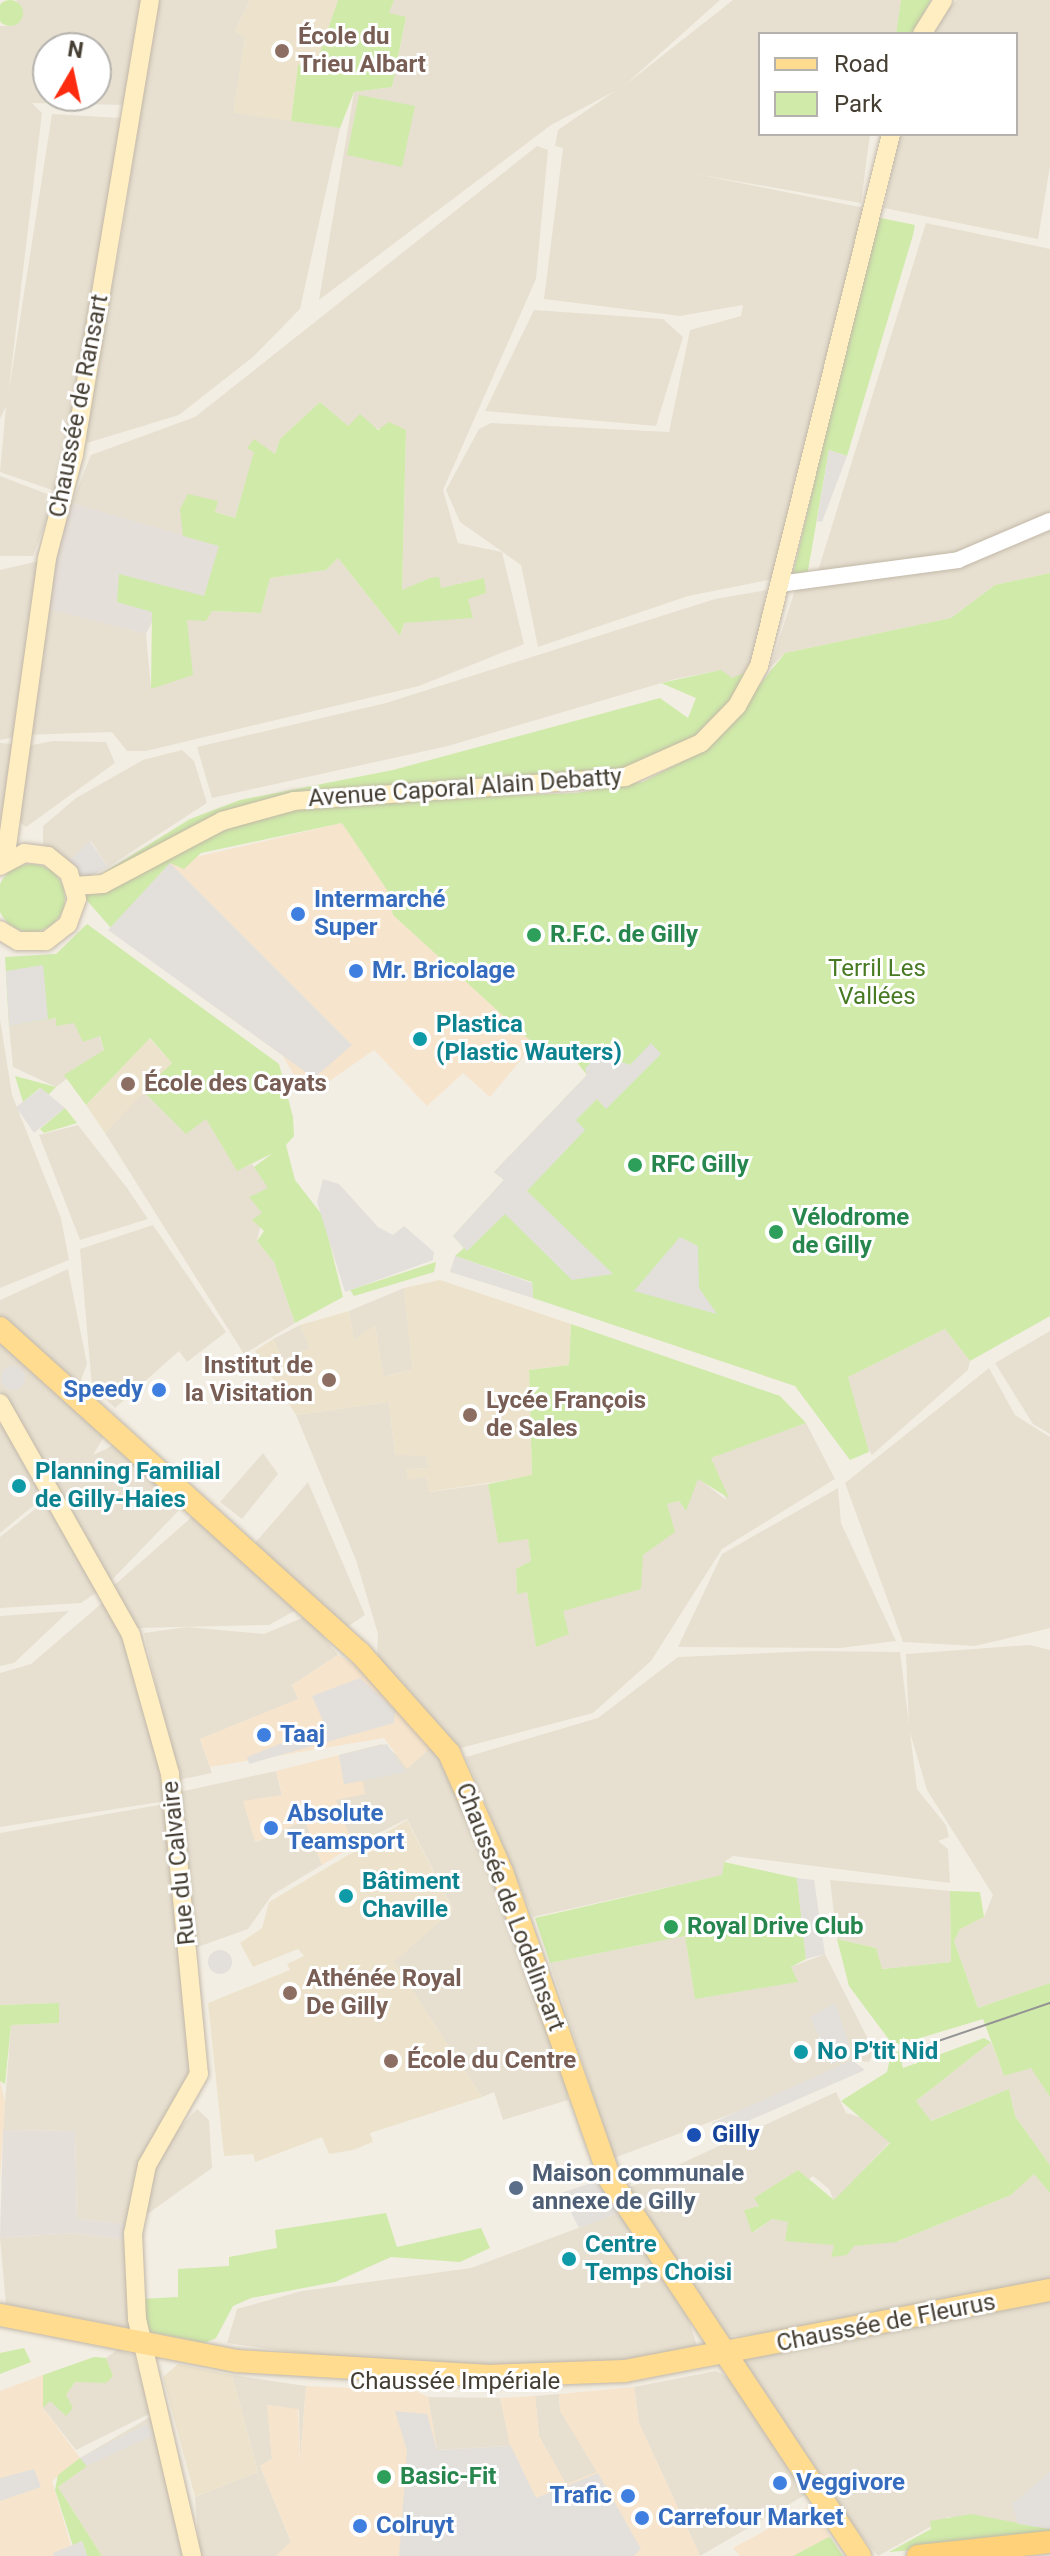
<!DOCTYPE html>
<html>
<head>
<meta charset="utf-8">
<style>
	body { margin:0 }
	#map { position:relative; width:1050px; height:2556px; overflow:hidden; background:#f3eee3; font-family:Roboto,sans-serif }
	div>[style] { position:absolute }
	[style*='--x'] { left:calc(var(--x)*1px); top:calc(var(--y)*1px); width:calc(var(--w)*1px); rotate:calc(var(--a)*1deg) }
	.residential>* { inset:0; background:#e7e0d1 }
	.commercial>* { inset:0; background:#f7e4cc }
	.industrial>* { inset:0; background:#e5dfd9 }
	.education>* { inset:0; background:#ede3cc }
	.green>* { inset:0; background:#cfeaa9 }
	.round { border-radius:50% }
	.parking>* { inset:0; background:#e3e0dc }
	.roads { filter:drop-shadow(0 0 2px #c2b8a8) drop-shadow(0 0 2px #c2b8a8) }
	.tertiary>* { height:16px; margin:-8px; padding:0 8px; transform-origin:8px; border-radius:8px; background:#fff }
	.secondary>* { height:18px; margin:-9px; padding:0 9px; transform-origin:9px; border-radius:9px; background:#ffeec1 }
	.primary>* { height:22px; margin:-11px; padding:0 11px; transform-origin:11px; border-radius:11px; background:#ffdc90 }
	.trunk>* { height:22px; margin:-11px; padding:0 11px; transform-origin:11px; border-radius:11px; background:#ffd179 }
	.tram>* { height:2px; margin:-1px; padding:0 1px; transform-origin:1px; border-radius:1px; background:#949494 }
	.dots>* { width:22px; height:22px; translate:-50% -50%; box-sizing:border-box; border:4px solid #fff; border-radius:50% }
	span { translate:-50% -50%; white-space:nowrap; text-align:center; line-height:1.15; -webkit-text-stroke:6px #fff; paint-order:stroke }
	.education-label { font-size:24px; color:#785e54; font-weight:700 }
	.left { translate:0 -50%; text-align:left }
	.right { translate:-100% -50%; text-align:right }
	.street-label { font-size:24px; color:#453e33 }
	.shop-label { font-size:24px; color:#366cbe; font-weight:700 }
	.leisure-label { font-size:24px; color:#27864d; font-weight:700 }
	.park-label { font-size:24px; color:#477a23 }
	.culture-label { font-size:24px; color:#0d838f; font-weight:700 }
	.transit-label { font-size:24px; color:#164399; font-weight:700 }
	.service-label { font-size:24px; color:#4e5e75; font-weight:700 }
	.legend { position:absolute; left:758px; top:32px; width:260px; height:104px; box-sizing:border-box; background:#fff; border:2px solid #b5b2ad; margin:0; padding:10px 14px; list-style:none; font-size:24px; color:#453e33 }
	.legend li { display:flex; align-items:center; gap:16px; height:40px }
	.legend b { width:40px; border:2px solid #b5b2ad }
	.north { position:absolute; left:32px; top:32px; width:80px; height:80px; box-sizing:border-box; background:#fff; border:2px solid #b5b2ad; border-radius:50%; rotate:9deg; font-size:22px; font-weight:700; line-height:32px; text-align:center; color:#453e33 }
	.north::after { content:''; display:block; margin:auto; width:28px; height:36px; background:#ff2b0e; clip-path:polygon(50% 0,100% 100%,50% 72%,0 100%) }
</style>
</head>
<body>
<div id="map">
	<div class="residential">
		<i style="clip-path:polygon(evenodd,16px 0,146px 0,127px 105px,32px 103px,42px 113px,8px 396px,52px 114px,122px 118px,58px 492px,0 472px,6px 406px,0 419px,0 26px,13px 26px,23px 13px,16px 0,48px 48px,96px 48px,96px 96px,48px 96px,48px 48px)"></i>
		<i style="clip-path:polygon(157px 0,250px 0,235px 31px,245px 37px,234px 112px,340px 128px,300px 309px,253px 357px,179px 415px,87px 443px,86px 408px,121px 241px)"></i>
		<i style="clip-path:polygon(394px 0,720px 0,625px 85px,733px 0,901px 0,896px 34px,760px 34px,760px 134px,870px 134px,861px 203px,696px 174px,864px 208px,774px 579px,688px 596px,538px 647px,521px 565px,460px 522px,446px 490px,479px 429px,491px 423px,669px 432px,690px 330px,741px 316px,743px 305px,680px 316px,544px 299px,563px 148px,555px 146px,558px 130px,615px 91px,551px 125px,319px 300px,354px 92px,392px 87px,406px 18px,388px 14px)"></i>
		<i style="clip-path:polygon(957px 0,1050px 0,1050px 166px,1038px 239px,884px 208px,900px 134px,1016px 134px,1016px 34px,922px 34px)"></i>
		<i style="clip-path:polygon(537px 146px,548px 150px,536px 279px,443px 490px,458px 543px,502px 552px,524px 644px,419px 686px,146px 751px,127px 751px,112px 732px,21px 735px,44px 607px,146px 634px,151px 688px,187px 620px,206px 620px,212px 611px,261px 613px,270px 578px,326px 570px,338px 558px,400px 636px,404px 623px,451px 618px,484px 578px,441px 588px,430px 578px,402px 591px,406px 430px,348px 427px,320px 402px,280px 439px,275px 454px,248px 448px,255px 451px,235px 518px,215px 512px,217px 501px,183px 508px,183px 536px,72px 503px,91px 455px,195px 417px)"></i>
		<i style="clip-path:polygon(926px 223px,1050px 249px,1050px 513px,955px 560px,817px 574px)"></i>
		<i style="clip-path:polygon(534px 310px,663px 319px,683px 337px,656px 426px,485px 411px)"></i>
		<i style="clip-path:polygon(0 476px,55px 497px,33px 556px,0 556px)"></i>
		<i style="clip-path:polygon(1050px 522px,1050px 573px,995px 585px,951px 618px,785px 653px,770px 668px,795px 590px,973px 561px)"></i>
		<i style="clip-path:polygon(39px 561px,14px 737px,0 740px,0 570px)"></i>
		<i style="clip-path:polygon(767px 590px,751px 670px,731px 679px,721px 670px,675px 679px,448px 746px,212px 798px,197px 747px,386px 703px,715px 599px)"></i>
		<i style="clip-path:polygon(53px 741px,106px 742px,115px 763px,26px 827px,20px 822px,27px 746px)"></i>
		<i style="clip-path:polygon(0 743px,13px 744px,0 846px)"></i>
		<i style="clip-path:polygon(182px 750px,194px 761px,207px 803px,108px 867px,91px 841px,69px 861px,43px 844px,43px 826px,76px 798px,143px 760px)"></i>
		<i style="clip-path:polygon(56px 1018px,56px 1025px,74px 1022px,89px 1039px,99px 1035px,104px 1050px,56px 1087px,13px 1067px,9px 1026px)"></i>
		<i style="clip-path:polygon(0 1019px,12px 1095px,61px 1218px,69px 1260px,0 1288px)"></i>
		<i style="clip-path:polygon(143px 1091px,159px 1106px,206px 1119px,237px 1170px,252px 1164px,269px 1188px,257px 1241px,274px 1262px,295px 1323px,244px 1354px,105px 1133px)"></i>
		<i style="clip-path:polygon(78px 1125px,127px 1188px,148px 1219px,80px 1240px,39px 1135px)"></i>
		<i style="clip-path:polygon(153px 1225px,226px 1332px,187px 1362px,179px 1351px,115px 1408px,92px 1386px,80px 1249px)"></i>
		<i style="clip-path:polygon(68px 1269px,87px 1364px,75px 1395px,0 1323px,0 1300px)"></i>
		<i style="clip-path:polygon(404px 1288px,413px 1369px,383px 1377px,375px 1326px,354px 1341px,349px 1311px)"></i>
		<i style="clip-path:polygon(300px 1325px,310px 1348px,283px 1360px,273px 1339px)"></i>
		<i style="clip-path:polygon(945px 1329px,970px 1361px,968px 1370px,872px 1455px,859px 1435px,848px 1377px)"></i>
		<i style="clip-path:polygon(1050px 1331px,1050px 1434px,1033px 1424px,995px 1363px)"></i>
		<i style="clip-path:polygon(0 1340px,105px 1435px,93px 1455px,114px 1445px,183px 1506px,109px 1583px,55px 1493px,61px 1487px,51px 1493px,0 1390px)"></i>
		<i style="clip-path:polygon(989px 1368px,1015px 1415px,1050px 1437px,1050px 1628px,975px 1646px,903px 1642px,845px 1483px)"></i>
		<i style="clip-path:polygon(389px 1402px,395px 1454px,426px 1455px,429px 1468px,407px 1469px,408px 1479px,426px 1477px,430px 1492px,488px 1484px,498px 1542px,528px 1539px,531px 1562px,516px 1569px,517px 1593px,527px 1592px,536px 1646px,563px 1611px,643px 1555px,667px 1504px,679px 1501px,685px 1510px,698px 1478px,726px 1500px,710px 1458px,806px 1423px,835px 1479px,722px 1549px,651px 1661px,593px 1713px,457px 1749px,377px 1665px,378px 1634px,356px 1560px,296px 1415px)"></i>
		<i style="clip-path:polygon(0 1417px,44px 1497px,0 1533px)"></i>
		<i style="clip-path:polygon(263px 1453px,278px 1474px,242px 1519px,220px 1502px)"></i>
		<i style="clip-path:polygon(308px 1482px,365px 1615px,344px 1629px,255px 1543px)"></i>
		<i style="clip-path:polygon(838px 1488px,841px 1523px,896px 1641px,840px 1648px,678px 1647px,722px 1554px)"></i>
		<i style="clip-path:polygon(44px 1502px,100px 1590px,81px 1603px,0 1608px,0 1537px)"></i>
		<i style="clip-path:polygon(193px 1516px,298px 1609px,269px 1625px,137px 1628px,110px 1589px)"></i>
		<i style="clip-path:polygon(109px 1597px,173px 1800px,0 1827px,0 1673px,31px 1664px)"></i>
		<i style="clip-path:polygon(69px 1611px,14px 1663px,0 1666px,0 1616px)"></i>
		<i style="clip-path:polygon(307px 1616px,338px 1655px,292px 1685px,299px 1699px,200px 1739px,212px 1773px,178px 1780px,144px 1633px,187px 1627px,264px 1634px)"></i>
		<i style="clip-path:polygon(1030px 1645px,1050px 1650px,1050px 1983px,978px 2008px,954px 1941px,960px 1929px,984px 1917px,993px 1895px,927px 1790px,909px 1729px,906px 1654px)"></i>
		<i style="clip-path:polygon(812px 1651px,900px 1652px,917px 1789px,946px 1825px,949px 1837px,938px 1841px,948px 1849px,950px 1883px,733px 1856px,724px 1862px,723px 1875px,533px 1917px,466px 1757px,598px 1718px,678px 1657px)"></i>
		<i style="clip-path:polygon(382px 1744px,396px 1754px,433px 1744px,461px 1790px,567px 2077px,568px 2100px,503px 2120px,494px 2092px,482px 2097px,393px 1961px,453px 1909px,407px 1819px,353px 1846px,335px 1799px,364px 1794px,344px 1784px,339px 1755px)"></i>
		<i style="clip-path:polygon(276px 1771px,282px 1795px,256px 1842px,305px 1820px,322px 1865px,272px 1895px,248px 1929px,192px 1949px,175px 1793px)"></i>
		<i style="clip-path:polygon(170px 1803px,198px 2070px,140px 2168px,129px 2328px,6px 2304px,0 2238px,73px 2233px,123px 2239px,125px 2224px,77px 2219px,75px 2131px,3px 2130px,11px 2025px,58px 2023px,58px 2003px,0 2005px,0 1833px)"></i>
		<i style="clip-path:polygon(830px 1880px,950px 1891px,951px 1962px,881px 1969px,876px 1948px,837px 1939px)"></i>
		<i style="clip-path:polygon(685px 1936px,695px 1998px,797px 1982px,791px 1967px,825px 1954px,874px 2051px,869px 2062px,852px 2060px,787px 2093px,614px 2158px,550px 1963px)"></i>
		<i style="clip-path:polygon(991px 2042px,1004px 2076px,1031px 2067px,1050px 2097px,1050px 2165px,1015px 2116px,1009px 2089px,930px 2121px,916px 2101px)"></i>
		<i style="clip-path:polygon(836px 2092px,846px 2113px,870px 2120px,890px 2142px,834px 2201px,829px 2189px,813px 2176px,805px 2182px,798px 2170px,755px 2198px,759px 2206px,745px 2210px,753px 2233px,772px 2219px,789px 2222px,785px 2241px,896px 2242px,1011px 2195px,1034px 2173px,1050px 2193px,1050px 2280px,798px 2332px,728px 2336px,702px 2311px,628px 2188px)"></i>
		<i style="clip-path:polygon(197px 2109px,209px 2120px,212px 2168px,146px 2215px,143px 2198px,159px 2151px)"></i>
		<i style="clip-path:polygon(618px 2213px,681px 2296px,697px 2346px,593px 2366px,435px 2371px,227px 2343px,237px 2309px,302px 2291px,471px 2268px)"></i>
		<i style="clip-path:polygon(1050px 2292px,1050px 2529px,948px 2517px,878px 2556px,784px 2440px,739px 2359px)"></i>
		<i style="clip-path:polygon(117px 2350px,134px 2355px,151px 2413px,76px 2450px,43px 2408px,50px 2400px,65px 2415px,65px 2396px,75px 2382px,112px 2376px,106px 2358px)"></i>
		<i style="clip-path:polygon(716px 2371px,732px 2380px,805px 2495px,700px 2556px,639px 2423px,634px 2387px)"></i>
		<i style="clip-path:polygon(232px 2375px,306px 2386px,300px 2463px,299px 2410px,268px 2405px,272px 2459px,260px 2466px,291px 2542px,276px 2556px,201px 2556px,199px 2549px,195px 2497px,258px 2472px)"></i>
		<i style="clip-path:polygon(559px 2394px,560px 2410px,598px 2473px,566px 2485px,539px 2436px,537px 2415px,535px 2396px)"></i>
		<i style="clip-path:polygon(428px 2397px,500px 2398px,511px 2446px,437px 2450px)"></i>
		<i style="clip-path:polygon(150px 2417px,160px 2426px,188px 2556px,102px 2556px,58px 2487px,86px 2466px,80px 2458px)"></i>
	</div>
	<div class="commercial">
		<i style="clip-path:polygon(342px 823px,387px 890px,393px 915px,534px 1044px,490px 1097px,463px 1073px,427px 1106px,374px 1050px,328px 1082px,301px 1087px,283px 1056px,179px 981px,170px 863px)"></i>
		<i style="clip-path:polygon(338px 1655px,371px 1674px,433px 1744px,425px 1753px,407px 1769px,384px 1738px,210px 1767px,200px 1739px,298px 1699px,292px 1685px)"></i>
		<i style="clip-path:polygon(339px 1755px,344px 1784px,363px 1781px,365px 1794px,336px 1800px,353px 1846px,322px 1865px,305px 1820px,255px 1842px,243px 1801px,282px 1795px,276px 1771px)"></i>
		<i style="clip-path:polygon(0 2081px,5px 2101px,0 2181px)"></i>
		<i style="clip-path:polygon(43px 2375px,43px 2408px,80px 2458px,52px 2481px,74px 2556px,0 2556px,0 2391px)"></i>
		<i style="clip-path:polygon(306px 2386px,415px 2391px,428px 2397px,437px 2450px,510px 2446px,500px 2398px,535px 2396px,539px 2436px,566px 2484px,597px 2472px,560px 2411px,559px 2394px,634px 2387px,639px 2423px,700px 2556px,276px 2556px,291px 2542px,260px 2466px,272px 2459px,267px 2405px,298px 2409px,300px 2463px)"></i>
		<i style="clip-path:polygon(812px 2505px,830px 2537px,793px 2556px,740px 2556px,733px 2548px)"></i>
	</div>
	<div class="industrial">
		<i style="clip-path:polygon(72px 503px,220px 546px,202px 603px,206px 621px,159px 608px,146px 634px,48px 609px,63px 511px)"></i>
		<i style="clip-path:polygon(3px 2130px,75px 2131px,77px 2219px,126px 2224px,123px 2239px,73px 2233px,0 2238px)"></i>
	</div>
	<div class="education">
		<i style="clip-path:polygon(250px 0,338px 0,316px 64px,298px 66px,291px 121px,233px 113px,245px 38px,235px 31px)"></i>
		<i style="clip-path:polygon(149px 1038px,172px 1063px,105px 1133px,86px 1105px)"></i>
		<i style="clip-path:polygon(440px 1280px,571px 1324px,569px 1365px,529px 1370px,532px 1476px,429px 1492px,426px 1477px,408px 1480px,406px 1469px,429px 1468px,426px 1456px,395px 1455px,389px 1402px,296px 1415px,255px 1351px,273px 1339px,283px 1360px,310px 1348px,300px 1325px,349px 1311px,354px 1340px,375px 1325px,384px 1377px,412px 1369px,404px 1288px)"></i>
		<i style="clip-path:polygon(407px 1820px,453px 1910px,394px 1962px,482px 2097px,370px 2133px,373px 2142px,353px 2150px,329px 2154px,322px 2137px,255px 2162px,253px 2154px,224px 2156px,208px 2003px,290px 1970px,287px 1964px,304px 1956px,298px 1949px,253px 1967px,240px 1943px,262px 1928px,269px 1902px)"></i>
		<i style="clip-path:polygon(178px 2364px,232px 2375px,258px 2472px,195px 2497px,163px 2377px)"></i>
	</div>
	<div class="green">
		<i style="clip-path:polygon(338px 0,394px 0,389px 13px,406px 17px,392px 87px,354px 92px,340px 128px,291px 121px,298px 65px,316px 64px)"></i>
		<i style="clip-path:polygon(901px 0,931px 0,912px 34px,896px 34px)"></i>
		<i class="round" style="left:-3px;top:0;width:26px;height:26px"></i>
		<i style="clip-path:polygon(359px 95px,415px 106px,402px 167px,347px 155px)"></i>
		<i style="clip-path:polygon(876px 217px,915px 225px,913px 235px,847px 456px,829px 450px,807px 576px,793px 574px)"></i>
		<i style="clip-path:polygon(320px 402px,348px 426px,360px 414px,378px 430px,389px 422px,406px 430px,402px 590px,430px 578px,439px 577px,441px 588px,484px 578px,486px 593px,468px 599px,473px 618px,404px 623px,400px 636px,338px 558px,326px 570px,270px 578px,261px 613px,212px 611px,206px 621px,187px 620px,193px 675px,151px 689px,152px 612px,117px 602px,119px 574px,204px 596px,219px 546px,183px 536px,180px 509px,188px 494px,218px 501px,215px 512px,235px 518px,254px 452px,247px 448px,254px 439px,275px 454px,280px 439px)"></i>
		<i style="clip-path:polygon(1050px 573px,1050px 1316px,970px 1361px,945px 1329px,848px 1377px,869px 1452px,850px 1460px,795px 1386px,533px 1298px,532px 1282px,455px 1256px,464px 1248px,453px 1236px,504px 1180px,494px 1172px,587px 1075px,571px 1055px,534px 1044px,393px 915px,387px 890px,342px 823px,201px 853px,184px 869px,170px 863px,111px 928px,83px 896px,282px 804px,576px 793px,643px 782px,710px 747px,785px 653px,951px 618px,995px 585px)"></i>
		<i style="clip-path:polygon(721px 670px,732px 678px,751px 670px,715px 722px,672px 755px,610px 772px,309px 791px,95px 878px,190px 819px,240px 800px,393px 770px,660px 698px,688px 718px,696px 698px,661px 683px)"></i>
		<i class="round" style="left:-3px;top:864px;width:68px;height:68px"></i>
		<i style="clip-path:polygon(87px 924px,279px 1064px,293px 1117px,294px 1136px,286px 1145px,295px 1180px,323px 1216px,343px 1297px,295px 1323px,274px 1262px,257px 1241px,264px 1231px,252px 1220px,262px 1213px,249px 1197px,268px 1188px,254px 1167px,273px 1153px,237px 1171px,206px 1119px,186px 1134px,143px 1091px,172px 1063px,150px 1038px,86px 1105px,64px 1075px,104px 1050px,100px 1036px,83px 1042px,74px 1023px,56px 1026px,56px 1018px,9px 1026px,5px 957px,56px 954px)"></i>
		<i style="clip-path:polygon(15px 1076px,56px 1087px,47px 1096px,40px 1088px,23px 1102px)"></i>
		<i style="clip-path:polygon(65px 1108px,77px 1123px,44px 1133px,40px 1129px)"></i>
		<i style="clip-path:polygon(436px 1262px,434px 1272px,354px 1296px,350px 1290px)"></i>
		<i style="clip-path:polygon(571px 1324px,780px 1396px,806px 1423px,711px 1458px,729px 1498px,698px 1479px,686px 1511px,679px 1501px,667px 1504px,675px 1532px,643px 1555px,641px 1589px,563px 1611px,569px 1634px,536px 1647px,527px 1592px,517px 1594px,516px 1569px,531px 1561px,528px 1539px,498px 1543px,488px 1484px,532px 1475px,529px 1370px,569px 1365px)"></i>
		<i style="clip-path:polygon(724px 1862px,797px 1878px,806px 1959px,791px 1967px,798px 1982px,695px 1999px,685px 1936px,550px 1963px,535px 1918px,722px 1875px)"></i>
		<i style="clip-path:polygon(950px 1891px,980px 1892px,984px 1917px,960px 1929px,954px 1941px,978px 2008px,1050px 1983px,1050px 2097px,1031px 2068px,1004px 2076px,983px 2019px,897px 2045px,903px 2068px,984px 2038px,991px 2042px,916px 2101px,931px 2121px,1009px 2089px,1015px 2116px,1050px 2165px,1050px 2193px,1034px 2174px,1011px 2195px,896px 2242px,854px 2246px,847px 2255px,831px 2257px,834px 2245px,785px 2241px,788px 2222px,772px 2219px,752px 2233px,744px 2210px,759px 2206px,754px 2198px,798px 2170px,834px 2200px,890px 2143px,841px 2101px,887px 2072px,893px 2045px,849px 1986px,837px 1939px,876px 1948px,882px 1969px,951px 1962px)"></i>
		<i style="clip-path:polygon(59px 2003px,59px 2023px,11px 2025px,5px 2084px,0 2081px,0 2005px)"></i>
		<i style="clip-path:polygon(386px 2213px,397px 2247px,481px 2228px,490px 2248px,460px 2262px,391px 2257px,335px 2282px,251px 2298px,233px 2306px,216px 2338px,205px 2343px,145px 2331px,140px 2299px,178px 2297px,178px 2269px,229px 2266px,229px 2257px,277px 2248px,275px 2230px)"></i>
		<i style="clip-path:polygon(24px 2348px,31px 2362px,0 2374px,0 2353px)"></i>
		<i style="clip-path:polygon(94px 2357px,106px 2358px,113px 2376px,106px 2383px,75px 2382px,66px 2395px,73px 2408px,66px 2416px,50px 2401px,43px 2408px,43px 2375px)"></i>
		<i style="clip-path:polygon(80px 2458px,87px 2466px,58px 2487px,102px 2556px,87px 2556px,82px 2541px,73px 2546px,55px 2490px,58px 2475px)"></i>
		<i style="clip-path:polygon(971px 2514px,1050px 2529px,1050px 2539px,889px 2552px,931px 2529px,930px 2521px)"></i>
		<i style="clip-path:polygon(830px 2537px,843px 2556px,793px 2556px,825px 2539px)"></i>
	</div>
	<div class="parking">
		<i style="clip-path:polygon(829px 450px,847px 456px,822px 522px,817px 521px)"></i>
		<i style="clip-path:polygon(90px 841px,108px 867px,84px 879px,69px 861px)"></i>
		<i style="clip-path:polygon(170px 863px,352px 1045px,314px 1078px,108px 930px)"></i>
		<i style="clip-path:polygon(43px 965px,48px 1019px,9px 1026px,6px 971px)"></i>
		<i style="clip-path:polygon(651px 1043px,661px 1054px,606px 1109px,597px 1099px,576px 1120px,585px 1130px,527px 1191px,613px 1274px,572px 1280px,505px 1214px,467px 1251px,453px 1236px,504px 1180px,494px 1172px,587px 1075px,585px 1068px,600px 1054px,630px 1065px)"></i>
		<i style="clip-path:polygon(41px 1088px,65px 1108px,34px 1133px,16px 1107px)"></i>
		<i style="clip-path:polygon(323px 1179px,339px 1184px,378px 1227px,393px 1235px,404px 1226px,434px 1252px,433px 1260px,345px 1292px,317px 1202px)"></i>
		<i style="clip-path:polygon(680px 1237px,698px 1246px,699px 1288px,717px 1314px,634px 1291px)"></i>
		<i style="clip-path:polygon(455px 1256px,532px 1283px,533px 1298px,450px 1272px)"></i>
		<i class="round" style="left:1px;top:1366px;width:24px;height:24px"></i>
		<i style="clip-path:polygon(360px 1678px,395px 1710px,394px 1723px,249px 1764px,247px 1757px,325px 1726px,312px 1696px)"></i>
		<i style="clip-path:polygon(387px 1744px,406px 1772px,344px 1784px,339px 1755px)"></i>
		<i style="clip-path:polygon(797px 1878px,814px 1880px,825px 1954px,806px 1959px)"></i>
		<i class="round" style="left:208px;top:1950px;width:24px;height:24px"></i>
		<i style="clip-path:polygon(835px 2003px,853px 2057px,832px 2064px,810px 2017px)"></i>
		<i style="clip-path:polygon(852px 2060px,865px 2070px,716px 2135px,712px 2123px)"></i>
		<i style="clip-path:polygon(603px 2179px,618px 2213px,579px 2228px,561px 2193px)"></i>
		<i style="clip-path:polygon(395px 2411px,427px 2414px,437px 2450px,511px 2446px,536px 2498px,598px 2473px,641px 2549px,634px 2556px,399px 2556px,407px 2451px)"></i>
		<i style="clip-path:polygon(147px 2424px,153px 2435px,87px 2466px,80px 2458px)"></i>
		<i style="clip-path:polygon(34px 2469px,41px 2487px,0 2501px,0 2478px)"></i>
		<i style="clip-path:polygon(1050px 2472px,1050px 2529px,1018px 2524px,1012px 2504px)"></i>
		<i style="clip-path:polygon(82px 2541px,87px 2556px,54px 2556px,53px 2553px)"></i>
	</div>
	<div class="roads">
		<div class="tertiary">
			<i style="--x:779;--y:584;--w:181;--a:-7.6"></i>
			<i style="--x:958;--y:560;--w:100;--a:-23"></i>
		</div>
		<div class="secondary">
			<i style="--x:922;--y:34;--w:40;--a:-58"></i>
			<i style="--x:5;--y:861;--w:306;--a:-82.1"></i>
			<i style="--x:47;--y:558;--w:107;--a:-75.4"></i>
			<i style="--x:74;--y:454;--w:460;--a:-80.5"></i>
			<i style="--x:0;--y:866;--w:27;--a:-28"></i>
			<i style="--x:24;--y:853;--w:24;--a:7"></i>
			<i style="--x:48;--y:856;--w:27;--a:39"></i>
			<i style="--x:69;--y:873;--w:27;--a:73"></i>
			<i style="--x:77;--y:899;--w:27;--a:110"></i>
			<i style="--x:68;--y:924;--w:28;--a:142"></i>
			<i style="--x:46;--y:941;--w:28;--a:180"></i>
			<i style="--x:18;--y:941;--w:21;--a:-149"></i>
			<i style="--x:75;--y:886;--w:28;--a:-4"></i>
			<i style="--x:103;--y:884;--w:135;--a:-27.9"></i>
			<i style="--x:222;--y:821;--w:75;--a:-15.5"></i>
			<i style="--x:294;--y:801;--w:332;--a:-4.1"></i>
			<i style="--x:625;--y:777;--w:83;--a:-24.1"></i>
			<i style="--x:701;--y:743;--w:52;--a:-45.8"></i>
			<i style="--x:737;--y:706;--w:46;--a:-61.2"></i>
			<i style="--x:759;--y:666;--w:548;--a:-76.07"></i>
			<i style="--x:0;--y:1403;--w:266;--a:60.5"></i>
			<i style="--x:131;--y:1635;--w:144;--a:74.3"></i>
			<i style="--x:170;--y:1774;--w:301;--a:84.5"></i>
			<i style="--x:199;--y:2074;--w:105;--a:119.7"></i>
			<i style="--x:147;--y:2165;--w:70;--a:101.5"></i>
			<i style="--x:133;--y:2234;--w:85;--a:87.3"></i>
			<i style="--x:137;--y:2319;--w:243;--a:76.9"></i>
		</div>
		<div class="primary">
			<i style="--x:0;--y:1328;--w:485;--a:42.1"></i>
			<i style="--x:360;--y:1653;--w:134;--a:48.3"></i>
			<i style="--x:449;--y:1753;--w:130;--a:66"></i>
			<i style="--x:502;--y:1872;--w:328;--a:70.6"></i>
			<i style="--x:611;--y:2181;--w:450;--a:56.4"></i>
			<i style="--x:0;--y:2315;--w:241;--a:11"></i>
			<i style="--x:237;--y:2361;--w:249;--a:3.4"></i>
			<i style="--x:486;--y:2376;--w:139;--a:-2.1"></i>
			<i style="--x:625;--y:2371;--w:433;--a:-10.8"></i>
		</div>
		<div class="trunk">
			<i style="--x:918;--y:2556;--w:133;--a:-6.1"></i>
		</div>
	</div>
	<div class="tram">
		<i style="--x:903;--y:2053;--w:155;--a:-18.8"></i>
	</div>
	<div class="dots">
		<i style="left:282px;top:51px;background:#8d6e63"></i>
		<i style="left:298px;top:914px;background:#3f7fe0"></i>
		<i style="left:534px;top:935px;background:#2e9e5b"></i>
		<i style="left:356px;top:971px;background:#3f7fe0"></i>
		<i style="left:420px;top:1039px;background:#0f9aa8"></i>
		<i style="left:128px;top:1084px;background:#8d6e63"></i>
		<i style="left:635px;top:1165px;background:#2e9e5b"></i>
		<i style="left:776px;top:1232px;background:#2e9e5b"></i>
		<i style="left:329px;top:1380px;background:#8d6e63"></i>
		<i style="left:159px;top:1390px;background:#3f7fe0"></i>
		<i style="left:470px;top:1415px;background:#8d6e63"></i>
		<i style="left:19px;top:1486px;background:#0f9aa8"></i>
		<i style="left:264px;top:1735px;background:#3f7fe0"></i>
		<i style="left:271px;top:1828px;background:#3f7fe0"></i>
		<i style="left:346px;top:1896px;background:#0f9aa8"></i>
		<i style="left:671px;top:1927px;background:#2e9e5b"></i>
		<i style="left:290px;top:1993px;background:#8d6e63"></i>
		<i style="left:801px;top:2052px;background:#0f9aa8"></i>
		<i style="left:391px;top:2061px;background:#8d6e63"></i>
		<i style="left:694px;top:2135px;background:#1a4fb4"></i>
		<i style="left:516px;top:2188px;background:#5c6f8a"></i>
		<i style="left:569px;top:2259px;background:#0f9aa8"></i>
		<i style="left:384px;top:2477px;background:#2e9e5b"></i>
		<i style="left:780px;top:2483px;background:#3f7fe0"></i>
		<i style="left:628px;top:2496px;background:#3f7fe0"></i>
		<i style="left:642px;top:2518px;background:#3f7fe0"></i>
		<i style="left:360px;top:2526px;background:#3f7fe0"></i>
	</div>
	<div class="education-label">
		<span class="left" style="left:298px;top:51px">École du<br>Trieu Albart</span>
		<span class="left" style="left:144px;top:1084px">École des Cayats</span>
		<span class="right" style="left:313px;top:1380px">Institut de<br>la Visitation</span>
		<span class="left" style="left:486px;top:1415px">Lycée François<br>de Sales</span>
		<span class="left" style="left:306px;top:1993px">Athénée Royal<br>De Gilly</span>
		<span class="left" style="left:407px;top:2061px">École du Centre</span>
	</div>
	<div class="street-label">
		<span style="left:79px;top:406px;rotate:-79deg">Chaussée de Ransart</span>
		<span style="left:465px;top:788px;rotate:-4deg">Avenue Caporal Alain Debatty</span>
		<span style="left:179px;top:1863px;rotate:-96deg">Rue du Calvaire</span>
		<span style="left:510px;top:1907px;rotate:69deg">Chaussée de Lodelinsart</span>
		<span style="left:886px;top:2323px;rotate:-11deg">Chaussée de Fleurus</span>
		<span style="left:455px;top:2382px">Chaussée Impériale</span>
	</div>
	<div class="shop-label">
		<span class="left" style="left:314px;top:914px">Intermarché<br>Super</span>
		<span class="left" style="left:372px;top:971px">Mr. Bricolage</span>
		<span class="right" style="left:143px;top:1390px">Speedy</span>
		<span class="left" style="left:280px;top:1735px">Taaj</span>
		<span class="left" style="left:287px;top:1828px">Absolute<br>Teamsport</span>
		<span class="left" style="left:796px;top:2483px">Veggivore</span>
		<span class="right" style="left:612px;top:2496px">Trafic</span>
		<span class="left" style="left:658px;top:2518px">Carrefour Market</span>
		<span class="left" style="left:376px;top:2526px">Colruyt</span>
	</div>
	<div class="leisure-label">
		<span class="left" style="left:550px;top:935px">R.F.C. de Gilly</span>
		<span class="left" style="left:651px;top:1165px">RFC Gilly</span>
		<span class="left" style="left:792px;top:1232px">Vélodrome<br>de Gilly</span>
		<span class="left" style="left:687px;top:1927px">Royal Drive Club</span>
		<span class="left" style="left:400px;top:2477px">Basic-Fit</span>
	</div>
	<div class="park-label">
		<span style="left:877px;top:983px">Terril Les<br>Vallées</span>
	</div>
	<div class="culture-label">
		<span class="left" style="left:436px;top:1039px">Plastica<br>(Plastic Wauters)</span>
		<span class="left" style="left:35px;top:1486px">Planning Familial<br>de Gilly-Haies</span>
		<span class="left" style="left:362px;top:1896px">Bâtiment<br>Chaville</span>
		<span class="left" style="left:817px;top:2052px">No P'tit Nid</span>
		<span class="left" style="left:585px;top:2259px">Centre<br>Temps Choisi</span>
	</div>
	<div class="transit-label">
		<span class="left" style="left:712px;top:2135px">Gilly</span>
	</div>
	<div class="service-label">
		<span class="left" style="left:532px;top:2188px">Maison communale<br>annexe de Gilly</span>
	</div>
	<ul class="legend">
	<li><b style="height:10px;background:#ffdc90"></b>Road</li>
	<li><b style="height:22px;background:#cfeaa9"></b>Park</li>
	</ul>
	<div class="north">N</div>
</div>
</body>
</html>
